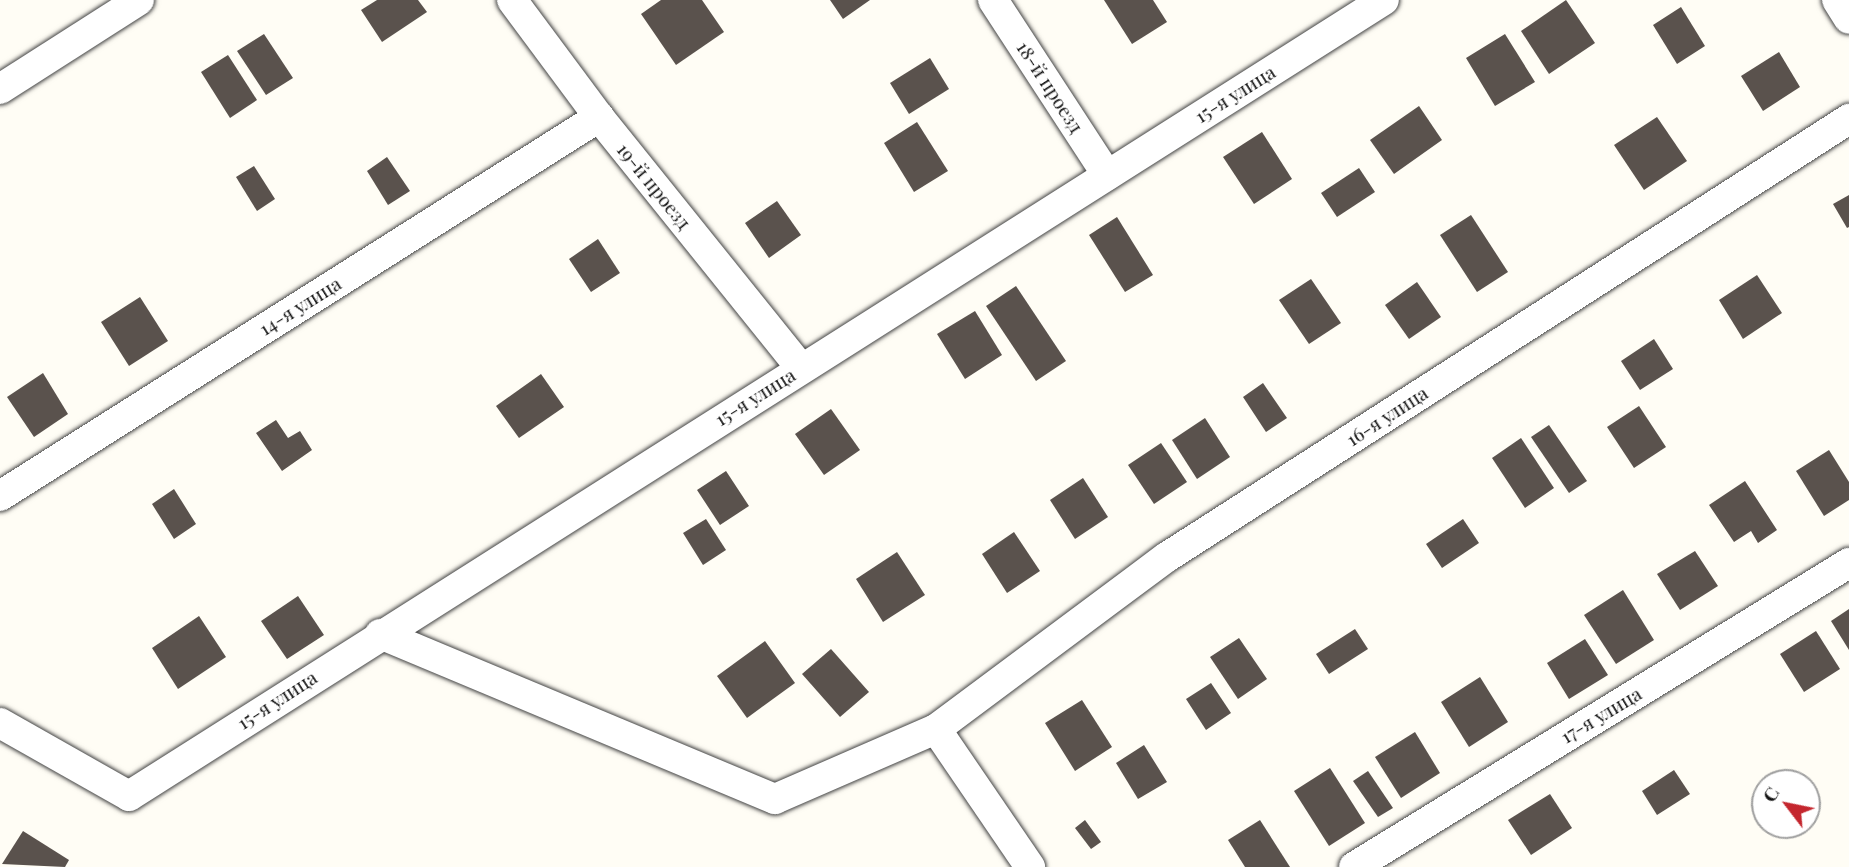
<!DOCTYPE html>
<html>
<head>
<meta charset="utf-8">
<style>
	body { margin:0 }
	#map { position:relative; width:1849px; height:867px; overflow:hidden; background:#fffdf5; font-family:"Playfair Display",serif }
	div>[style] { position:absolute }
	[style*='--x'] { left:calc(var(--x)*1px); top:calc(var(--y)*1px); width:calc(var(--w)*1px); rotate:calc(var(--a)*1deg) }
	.building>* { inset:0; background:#5a524d }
	.roads { filter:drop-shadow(0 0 2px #444) drop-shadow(0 0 2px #444) }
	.street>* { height:30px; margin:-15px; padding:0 15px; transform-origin:15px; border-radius:15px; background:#fff }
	span { translate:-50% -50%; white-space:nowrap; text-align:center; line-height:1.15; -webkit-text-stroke:7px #fff; paint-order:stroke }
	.street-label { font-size:19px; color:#111 }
	.north { position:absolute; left:1751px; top:769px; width:70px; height:70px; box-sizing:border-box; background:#fff; border:2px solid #a0a0a0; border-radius:50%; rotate:302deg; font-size:19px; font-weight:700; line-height:28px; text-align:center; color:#111 }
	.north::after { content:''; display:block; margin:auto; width:24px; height:32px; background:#c4262e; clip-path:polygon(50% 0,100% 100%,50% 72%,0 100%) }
</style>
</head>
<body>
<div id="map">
	<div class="building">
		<i style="clip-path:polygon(377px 0,418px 0,427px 12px,382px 42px,361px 10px)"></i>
		<i style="clip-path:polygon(661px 0,702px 0,724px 32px,676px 65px,641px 14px)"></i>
		<i style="clip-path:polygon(830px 0,870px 0,843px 19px)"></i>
		<i style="clip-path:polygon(1104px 0,1153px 0,1167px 22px,1132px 44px)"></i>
		<i style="clip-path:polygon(1566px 0,1595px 43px,1549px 74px,1521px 31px)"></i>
		<i style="clip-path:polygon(1681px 7px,1705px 46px,1677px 64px,1653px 25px)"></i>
		<i style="clip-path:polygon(264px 34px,293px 78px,266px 95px,237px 51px)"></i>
		<i style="clip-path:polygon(1505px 34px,1535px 82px,1495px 106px,1466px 58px)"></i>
		<i style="clip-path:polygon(1779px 52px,1800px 87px,1763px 111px,1741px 76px)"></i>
		<i style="clip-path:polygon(228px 55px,257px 100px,230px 118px,201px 72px)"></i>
		<i style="clip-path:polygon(930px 58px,949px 89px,909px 114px,890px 83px)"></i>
		<i style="clip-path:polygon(1419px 106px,1442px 140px,1394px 174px,1370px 140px)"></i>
		<i style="clip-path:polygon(1657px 117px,1687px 161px,1644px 190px,1614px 145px)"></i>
		<i style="clip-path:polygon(917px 122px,948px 171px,914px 192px,884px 143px)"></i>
		<i style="clip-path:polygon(1262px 132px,1292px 179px,1254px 204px,1223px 157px)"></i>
		<i style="clip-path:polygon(387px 157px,410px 191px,388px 205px,367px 171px)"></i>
		<i style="clip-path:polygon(254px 166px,275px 199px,257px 211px,236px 177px)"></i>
		<i style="clip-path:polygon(1359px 168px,1375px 192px,1337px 217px,1321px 193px)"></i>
		<i style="clip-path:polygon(1849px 195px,1849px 227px,1847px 228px,1833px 204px)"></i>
		<i style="clip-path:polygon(777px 201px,801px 235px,769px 258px,745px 223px)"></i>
		<i style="clip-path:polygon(1471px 215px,1508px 272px,1477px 292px,1440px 235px)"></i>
		<i style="clip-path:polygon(1117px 217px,1153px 275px,1125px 292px,1089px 235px)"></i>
		<i style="clip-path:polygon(598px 239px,620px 273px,591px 292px,569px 259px)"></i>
		<i style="clip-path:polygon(1757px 275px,1782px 313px,1743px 339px,1719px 300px)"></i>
		<i style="clip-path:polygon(1311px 279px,1341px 323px,1309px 344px,1279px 300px)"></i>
		<i style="clip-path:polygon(1417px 282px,1441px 317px,1409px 339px,1385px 305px)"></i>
		<i style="clip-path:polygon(1016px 286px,1066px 361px,1036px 381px,986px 306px)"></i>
		<i style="clip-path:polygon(140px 297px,168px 341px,129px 366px,101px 322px)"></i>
		<i style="clip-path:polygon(975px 311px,1002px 355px,965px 379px,937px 334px)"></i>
		<i style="clip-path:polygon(1654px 339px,1673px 369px,1640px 390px,1621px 361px)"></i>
		<i style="clip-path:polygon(43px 373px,68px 414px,34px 437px,7px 397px)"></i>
		<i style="clip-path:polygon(541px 374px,564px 407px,519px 438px,496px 406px)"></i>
		<i style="clip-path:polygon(1263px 383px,1287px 418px,1266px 432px,1243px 397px)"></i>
		<i style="clip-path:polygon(1639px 406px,1666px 447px,1634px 468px,1607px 427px)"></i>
		<i style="clip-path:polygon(831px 409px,860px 450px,824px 475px,795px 434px)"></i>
		<i style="clip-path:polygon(1205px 418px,1230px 457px,1197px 479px,1172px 440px)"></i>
		<i style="clip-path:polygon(276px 420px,288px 438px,300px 431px,312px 450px,282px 471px,256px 433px)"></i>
		<i style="clip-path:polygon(1549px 425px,1587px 481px,1569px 493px,1531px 437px)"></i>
		<i style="clip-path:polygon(1521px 438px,1554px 488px,1525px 508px,1492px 458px)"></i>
		<i style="clip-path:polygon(1161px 443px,1187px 482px,1154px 504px,1128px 465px)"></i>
		<i style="clip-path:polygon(1829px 450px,1849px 482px,1849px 500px,1824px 516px,1796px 471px)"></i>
		<i style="clip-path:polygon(726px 471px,749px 506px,720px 525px,697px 490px)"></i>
		<i style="clip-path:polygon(1083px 478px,1108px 517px,1075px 539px,1050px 500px)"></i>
		<i style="clip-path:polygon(1745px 481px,1777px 530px,1758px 543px,1751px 531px,1734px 542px,1709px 505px)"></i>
		<i style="clip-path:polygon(174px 489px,196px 524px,174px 539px,152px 504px)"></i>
		<i style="clip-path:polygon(706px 519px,726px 550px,703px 565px,683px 533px)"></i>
		<i style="clip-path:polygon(1463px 519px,1479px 543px,1442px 568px,1426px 544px)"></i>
		<i style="clip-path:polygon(1014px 532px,1040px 571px,1007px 593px,982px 554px)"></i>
		<i style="clip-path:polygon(1695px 551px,1718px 586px,1680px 610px,1657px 574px)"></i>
		<i style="clip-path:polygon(897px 552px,925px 595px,883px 622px,856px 579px)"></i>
		<i style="clip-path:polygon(1623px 590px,1654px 640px,1616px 664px,1584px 615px)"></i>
		<i style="clip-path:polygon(298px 596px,324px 635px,287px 659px,261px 621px)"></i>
		<i style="clip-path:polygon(1849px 609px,1849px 650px,1831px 621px)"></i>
		<i style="clip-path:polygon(199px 616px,226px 657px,178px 689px,152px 648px)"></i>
		<i style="clip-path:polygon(1355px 629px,1368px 649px,1329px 674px,1316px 654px)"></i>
		<i style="clip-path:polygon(1816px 631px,1840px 669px,1804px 692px,1780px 654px)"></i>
		<i style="clip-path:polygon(1239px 638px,1267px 679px,1238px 699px,1210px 657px)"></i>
		<i style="clip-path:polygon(1585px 639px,1608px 675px,1569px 699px,1547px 663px)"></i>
		<i style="clip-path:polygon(765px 641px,795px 683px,747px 718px,717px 676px)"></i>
		<i style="clip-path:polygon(831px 649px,869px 692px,840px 717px,802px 674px)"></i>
		<i style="clip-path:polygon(1480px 677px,1508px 722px,1469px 747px,1441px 702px)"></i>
		<i style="clip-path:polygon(1211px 683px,1231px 713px,1206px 730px,1186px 699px)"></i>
		<i style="clip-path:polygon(1082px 700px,1112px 747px,1075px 771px,1045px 723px)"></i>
		<i style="clip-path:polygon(1415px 732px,1440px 773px,1401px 798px,1375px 757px)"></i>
		<i style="clip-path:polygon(1144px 745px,1167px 782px,1138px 799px,1116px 763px)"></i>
		<i style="clip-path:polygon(1330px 768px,1365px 823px,1329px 846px,1294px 791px)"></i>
		<i style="clip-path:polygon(1674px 770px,1690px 794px,1657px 815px,1642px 791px)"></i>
		<i style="clip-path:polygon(1368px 771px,1393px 808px,1378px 817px,1353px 781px)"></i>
		<i style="clip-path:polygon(1550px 794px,1572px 828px,1531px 855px,1508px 820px)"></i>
		<i style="clip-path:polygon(1085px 820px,1101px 842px,1091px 849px,1075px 828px)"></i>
		<i style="clip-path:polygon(1260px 820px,1290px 867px,1245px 867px,1228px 840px)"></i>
		<i style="clip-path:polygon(23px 831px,69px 860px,65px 867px,2px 864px)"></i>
	</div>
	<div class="roads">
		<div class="street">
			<i style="--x:512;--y:0;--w:146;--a:53.4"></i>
			<i style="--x:599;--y:117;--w:322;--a:51.2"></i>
			<i style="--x:993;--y:0;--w:209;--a:56.9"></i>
			<i style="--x:1837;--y:0;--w:22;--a:58"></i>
			<i style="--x:0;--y:89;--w:165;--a:-32.6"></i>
			<i style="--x:0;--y:496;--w:709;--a:-32.32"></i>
			<i style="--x:380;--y:634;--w:428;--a:22.7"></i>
			<i style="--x:775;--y:799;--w:176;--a:-23.5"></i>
			<i style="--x:936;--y:729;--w:167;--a:55.7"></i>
			<i style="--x:0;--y:723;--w:148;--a:29.5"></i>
			<i style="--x:129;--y:796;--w:1486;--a:-32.39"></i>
			<i style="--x:936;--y:729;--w:288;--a:-36.7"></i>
			<i style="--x:1167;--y:557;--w:811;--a:-32.71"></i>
			<i style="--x:1354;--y:867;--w:581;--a:-31.56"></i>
		</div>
	</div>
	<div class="street-label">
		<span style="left:1050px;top:87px;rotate:57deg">18-й проезд</span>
		<span style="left:1235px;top:94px;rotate:-32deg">15-я улица</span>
		<span style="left:654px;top:186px;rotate:51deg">19-й проезд</span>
		<span style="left:300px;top:306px;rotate:-32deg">14-я улица</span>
		<span style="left:755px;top:397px;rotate:-32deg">15-я улица</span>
		<span style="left:1387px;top:416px;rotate:-33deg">16-я улица</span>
		<span style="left:277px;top:700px;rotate:-33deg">15-я улица</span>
		<span style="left:1601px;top:715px;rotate:-31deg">17-я улица</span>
	</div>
	<div class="north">С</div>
</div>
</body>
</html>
